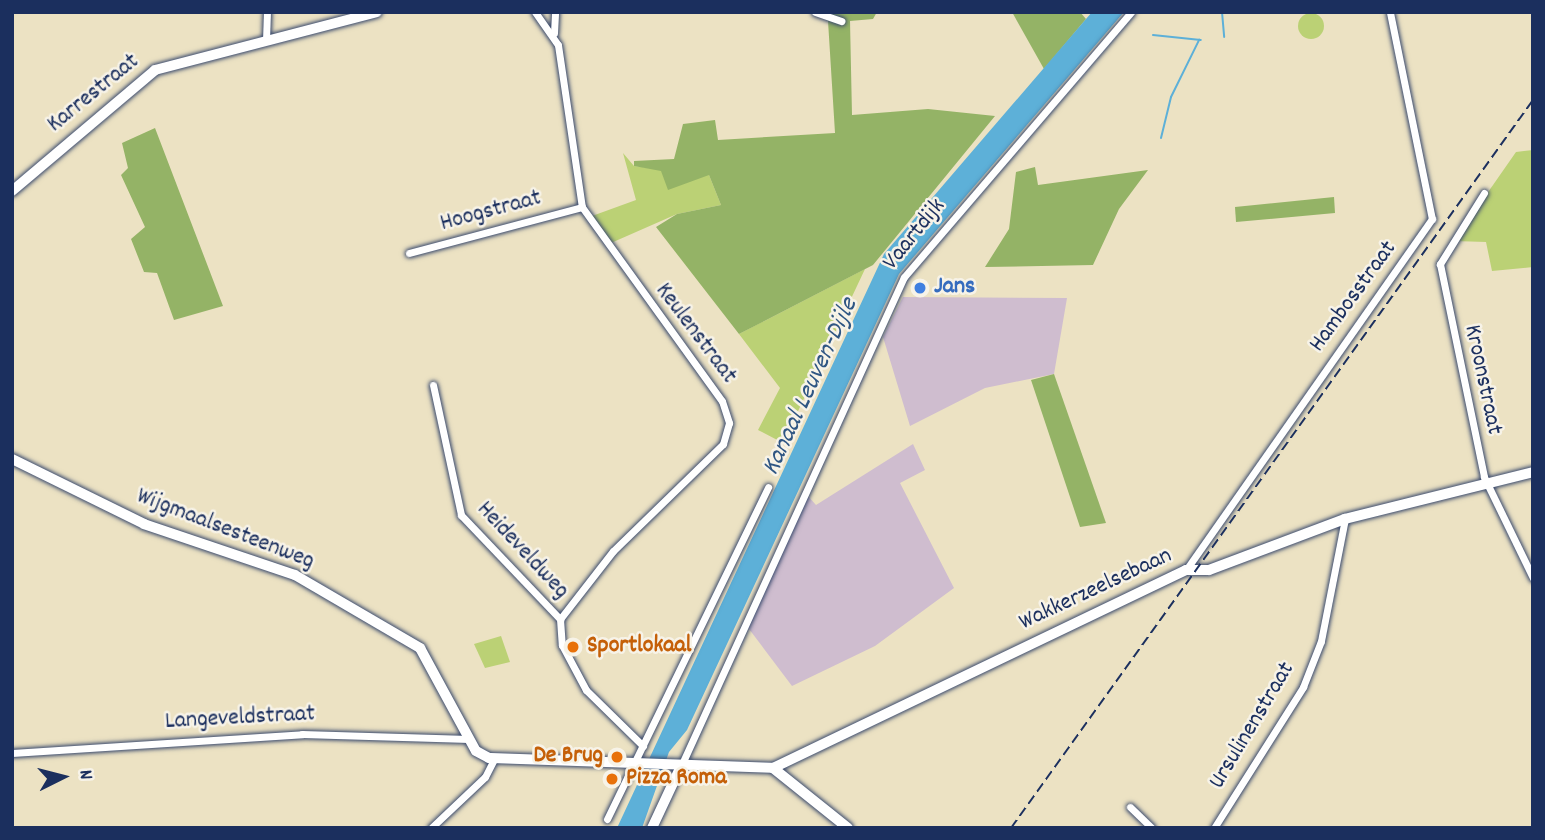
<!DOCTYPE html>
<html>
<head>
<meta charset="utf-8">
<style>
	body { margin:0 }
	#map { position:relative; width:1545px; height:840px; overflow:hidden; background:#ece2c3; font-family:Dekko,sans-serif }
	div>[style] { position:absolute }
	[style*='--x'] { left:calc(var(--x)*1px); top:calc(var(--y)*1px); width:calc(var(--w)*1px); rotate:calc(var(--a)*1deg) }
	.industrial>* { inset:0; background:#cfbdcf }
	.green>* { inset:0; background:#bbd175 }
	.round { border-radius:50% }
	.forest>* { inset:0; background:#94b366 }
	.water>* { inset:0; background:#5db0d8 }
	.stream>* { height:2px; margin:-1px; padding:0 1px; transform-origin:1px; border-radius:1px; background:#5db0d8 }
	.roads { filter:drop-shadow(0 0 2px #3a4a6d) drop-shadow(0 0 2px #3a4a6d) }
	.street>* { height:7px; margin:-3.5px; padding:0 3.5px; transform-origin:3.5px; border-radius:3.5px; background:#fff }
	.secondary>* { height:10px; margin:-5px; padding:0 5px; transform-origin:5px; border-radius:5px; background:#fff }
	.rail>* { height:2px; margin-top:-1px; transform-origin:0; background:repeating-linear-gradient(90deg,#1b2f5e 0 10px,transparent 0 15px) }
	.dots>* { width:19px; height:19px; translate:-50% -50%; box-sizing:border-box; border:4px solid #f7f3e8; border-radius:50% }
	span { translate:-50% -50%; white-space:nowrap; text-align:center; line-height:1.15; -webkit-text-stroke:5px #f7f3e8; paint-order:stroke }
	.street-label { font-size:24px; color:#1b2f5e }
	.shop-label { font-size:24px; color:#366cbe; font-weight:700 }
	.left { translate:0 -50%; text-align:left }
	.food-label { font-size:24px; color:#c56008; font-weight:700 }
	.right { translate:-100% -50%; text-align:right }
	.water-label { font-size:26px; color:#2f5683; font-style:italic }
	.frame { position:absolute; inset:0; border:14px solid #1b2f5e; pointer-events:none }
	.north { position:absolute; left:28px; top:742px; width:70px; height:70px; -webkit-text-stroke:5px #f7f3e8; paint-order:stroke; rotate:84deg; font-size:19px; font-weight:700; line-height:28px; text-align:center; color:#1b2f5e }
	.north::after { content:''; display:block; margin:auto; width:24px; height:32px; background:#1b2f5e; clip-path:polygon(50% 0,100% 100%,50% 72%,0 100%) }
</style>
</head>
<body>
<div id="map">
	<div class="industrial">
		<i style="clip-path:polygon(903px 297px,1067px 298px,1054px 374px,985px 388px,910px 426px,883px 337px)"></i>
		<i style="clip-path:polygon(913px 444px,925px 470px,900px 483px,954px 588px,875px 646px,792px 686px,746px 625px,808px 496px,816px 505px)"></i>
	</div>
	<div class="green">
		<i class="round" style="left:1298px;top:13px;width:26px;height:26px"></i>
		<i style="clip-path:polygon(1533px 150px,1533px 267px,1492px 271px,1486px 242px,1454px 241px,1516px 152px)"></i>
		<i style="clip-path:polygon(623px 153px,634px 166px,709px 175px,721px 205px,677px 214px,611px 243px,592px 216px,636px 200px)"></i>
		<i style="clip-path:polygon(865px 269px,783px 443px,758px 430px,780px 388px,739px 334px)"></i>
		<i style="clip-path:polygon(501px 636px,510px 662px,485px 668px,474px 644px)"></i>
	</div>
	<div class="forest">
		<i style="clip-path:polygon(813px 12px,877px 12px,873px 19px,850px 21px,852px 115px,928px 109px,995px 116px,873px 265px,739px 334px,656px 227px,677px 214px,721px 205px,709px 175px,668px 190px,661px 171px,634px 166px,634px 161px,674px 159px,683px 124px,715px 120px,718px 140px,835px 133px,828px 21px)"></i>
		<i style="clip-path:polygon(1012px 12px,1080px 12px,1086px 19px,1044px 69px)"></i>
		<i style="clip-path:polygon(155px 128px,223px 306px,174px 320px,157px 273px,144px 272px,131px 239px,145px 227px,121px 175px,128px 168px,122px 143px)"></i>
		<i style="clip-path:polygon(1035px 167px,1038px 185px,1148px 170px,1119px 209px,1093px 265px,985px 267px,1009px 229px,1016px 172px)"></i>
		<i style="clip-path:polygon(1334px 197px,1335px 213px,1236px 222px,1235px 207px)"></i>
		<i style="clip-path:polygon(1054px 374px,1106px 523px,1080px 527px,1031px 380px)"></i>
	</div>
	<div class="water">
		<i style="clip-path:polygon(1092px 12px,1124px 12px,899px 274px,687px 730px,669px 752px,642px 828px,617px 828px,884px 254px)"></i>
	</div>
	<div class="stream">
		<i style="--x:1222;--y:12;--w:25;--a:85"></i>
		<i style="--x:1153;--y:35;--w:48;--a:5.9"></i>
		<i style="--x:1161;--y:138;--w:42;--a:-76.3"></i>
		<i style="--x:1171;--y:97;--w:64;--a:-63.8"></i>
	</div>
	<div class="roads">
		<div class="street">
			<i style="--x:535;--y:12;--w:40;--a:55.1"></i>
			<i style="--x:558;--y:45;--w:164;--a:81.6"></i>
			<i style="--x:582;--y:207;--w:239;--a:54.2"></i>
			<i style="--x:722;--y:401;--w:23;--a:72"></i>
			<i style="--x:729;--y:423;--w:22;--a:106"></i>
			<i style="--x:723;--y:444;--w:153;--a:135.8"></i>
			<i style="--x:613;--y:551;--w:86;--a:127.9"></i>
			<i style="--x:560;--y:619;--w:26;--a:86"></i>
			<i style="--x:562;--y:645;--w:51;--a:61.9"></i>
			<i style="--x:586;--y:690;--w:80;--a:44.5"></i>
			<i style="--x:815;--y:12;--w:28;--a:19"></i>
			<i style="--x:554;--y:33;--w:21;--a:-87"></i>
			<i style="--x:266;--y:40;--w:28;--a:-88"></i>
			<i style="--x:1484;--y:193;--w:84;--a:121.8"></i>
			<i style="--x:1440;--y:264;--w:217;--a:78.3"></i>
			<i style="--x:1484;--y:477;--w:112;--a:64.1"></i>
			<i style="--x:409;--y:253;--w:179;--a:-14.9"></i>
			<i style="--x:433;--y:385;--w:133;--a:77.8"></i>
			<i style="--x:461;--y:515;--w:144;--a:46.4"></i>
			<i style="--x:1186;--y:570;--w:429;--a:-55"></i>
			<i style="--x:1432;--y:219;--w:211;--a:-101.5"></i>
			<i style="--x:12;--y:753;--w:291;--a:-3.7"></i>
			<i style="--x:302;--y:734;--w:167;--a:1.7"></i>
			<i style="--x:681;--y:766;--w:537;--a:-65.49"></i>
			<i style="--x:904;--y:277;--w:349;--a:-49.4"></i>
			<i style="--x:1130;--y:807;--w:30;--a:44"></i>
			<i style="--x:607;--y:819;--w:369;--a:-64.1"></i>
			<i style="--x:431;--y:828;--w:74;--a:-43.4"></i>
			<i style="--x:485;--y:777;--w:20;--a:-63"></i>
			<i style="--x:1214;--y:828;--w:167;--a:-57.7"></i>
			<i style="--x:1303;--y:687;--w:49;--a:-68.6"></i>
			<i style="--x:1321;--y:641;--w:124;--a:-78.9"></i>
		</div>
		<div class="secondary">
			<i style="--x:12;--y:191;--w:187;--a:-40.2"></i>
			<i style="--x:155;--y:70;--w:229;--a:-14.6"></i>
			<i style="--x:12;--y:459;--w:147;--a:26.2"></i>
			<i style="--x:144;--y:524;--w:159;--a:18.7"></i>
			<i style="--x:295;--y:575;--w:145;--a:30.3"></i>
			<i style="--x:420;--y:648;--w:117;--a:61.5"></i>
			<i style="--x:476;--y:751;--w:15;--a:28"></i>
			<i style="--x:489;--y:758;--w:284;--a:2"></i>
			<i style="--x:773;--y:768;--w:96;--a:38.7"></i>
			<i style="--x:773;--y:768;--w:458;--a:-25.6"></i>
			<i style="--x:1186;--y:570;--w:23;--a:0"></i>
			<i style="--x:1209;--y:570;--w:145;--a:-20.6"></i>
			<i style="--x:1345;--y:519;--w:194;--a:-14"></i>
			<i style="--x:652;--y:828;--w:68;--a:-64.9"></i>
		</div>
	</div>
	<div class="rail">
		<i style="--x:1011;--y:828;--w:896;--a:-54.36"></i>
	</div>
	<div class="dots">
		<i style="left:920px;top:288px;background:#3f7fe0"></i>
		<i style="left:573px;top:647px;background:#e8710a"></i>
		<i style="left:617px;top:757px;background:#e8710a"></i>
		<i style="left:612px;top:779px;background:#e8710a"></i>
	</div>
	<div class="street-label">
		<span style="left:94px;top:94px;rotate:-39deg">Karrestraat</span>
		<span style="left:491px;top:212px;rotate:-15deg">Hoogstraat</span>
		<span style="left:915px;top:235px;rotate:-51deg">Vaartdijk</span>
		<span style="left:1354px;top:297px;rotate:-54deg">Hambosstraat</span>
		<span style="left:695px;top:334px;rotate:53deg">Keulenstraat</span>
		<span style="left:1482px;top:380px;rotate:78deg">Kroonstraat</span>
		<span style="left:225px;top:530px;rotate:21deg">Wijgmaalsesteenweg</span>
		<span style="left:522px;top:551px;rotate:47deg">Heideveldweg</span>
		<span style="left:1096px;top:590px;rotate:-25deg">Wakkerzeelsebaan</span>
		<span style="left:240px;top:719px;rotate:-3deg">Langeveldstraat</span>
		<span style="left:1253px;top:726px;rotate:-59deg">Ursulinenstraat</span>
	</div>
	<div class="shop-label">
		<span class="left" style="left:934px;top:288px">Jans</span>
	</div>
	<div class="food-label">
		<span class="left" style="left:587px;top:647px">Sportlokaal</span>
		<span class="right" style="left:603px;top:757px">De Brug</span>
		<span class="left" style="left:626px;top:779px">Pizza Roma</span>
	</div>
	<div class="water-label">
		<span style="left:811px;top:387px;rotate:-65deg">Kanaal Leuven-Dijle</span>
	</div>
	<div class="frame"></div>
	<div class="north">N</div>
</div>
</body>
</html>
